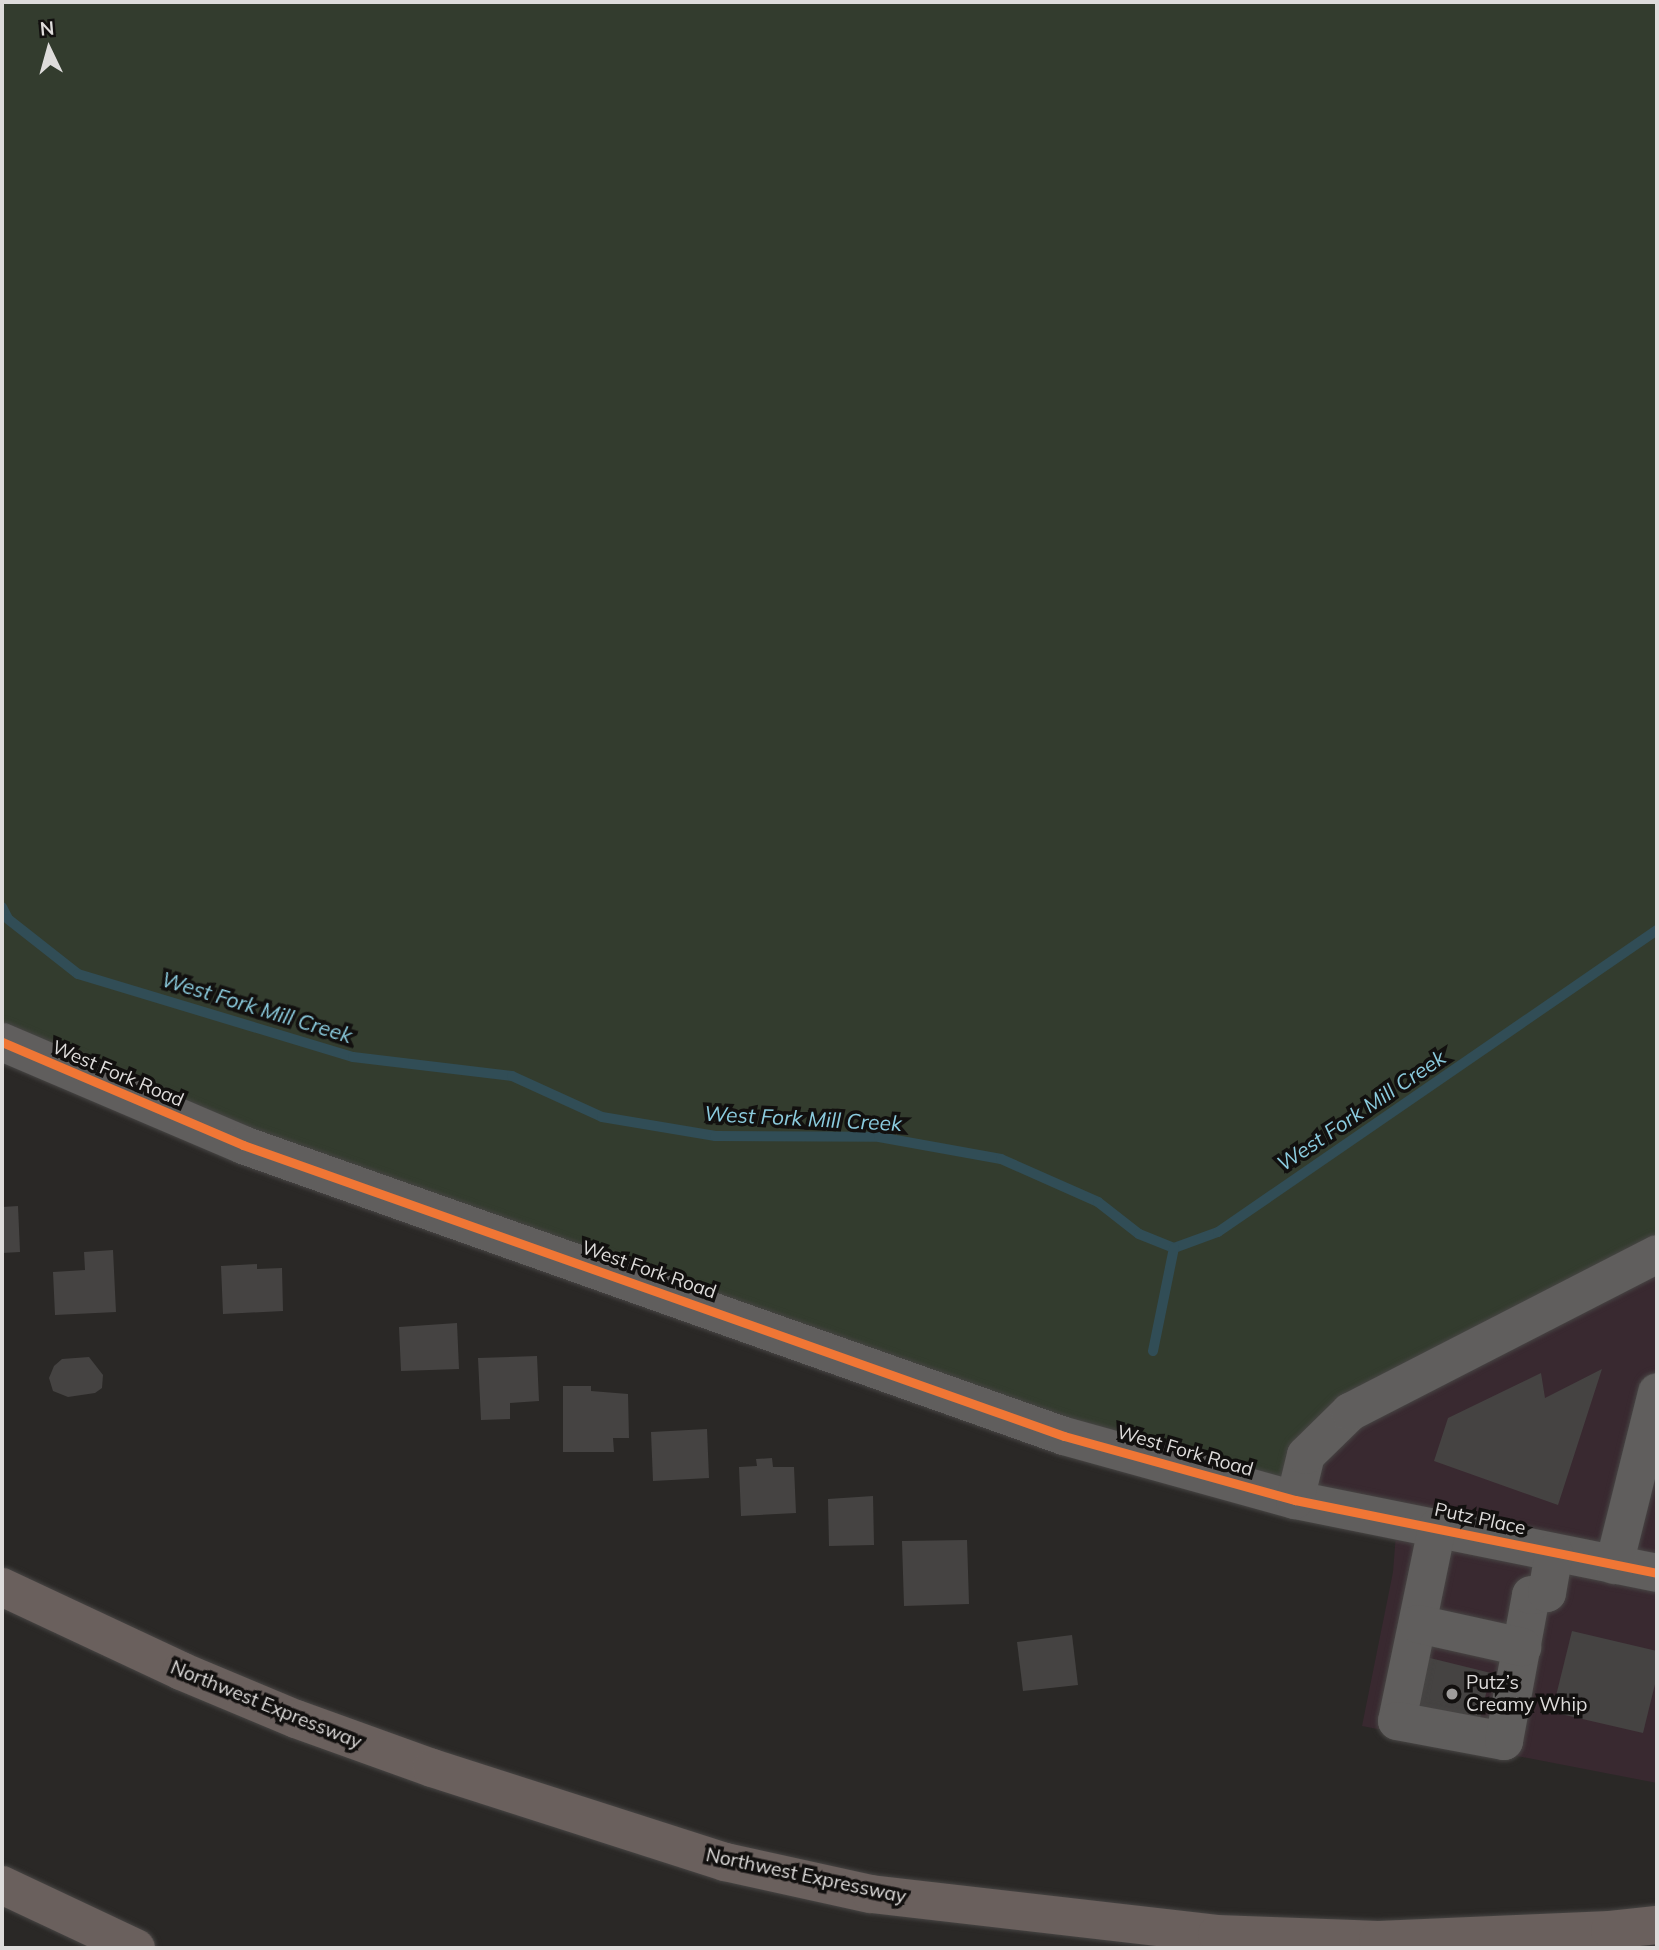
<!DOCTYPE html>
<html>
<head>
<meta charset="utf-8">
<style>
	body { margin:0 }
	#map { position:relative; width:1659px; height:1950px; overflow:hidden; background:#2a2826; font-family:Mulish,sans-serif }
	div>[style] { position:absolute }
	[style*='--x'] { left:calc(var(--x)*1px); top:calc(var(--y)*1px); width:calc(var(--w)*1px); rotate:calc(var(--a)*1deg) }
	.commercial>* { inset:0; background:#392930 }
	.green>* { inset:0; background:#333c2e }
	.stream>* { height:10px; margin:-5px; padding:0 5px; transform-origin:5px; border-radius:5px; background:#314d56 }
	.building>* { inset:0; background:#454342 }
	.roads { filter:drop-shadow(0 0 2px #474544) drop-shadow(0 0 2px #474544) }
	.minor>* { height:38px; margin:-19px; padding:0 19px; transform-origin:19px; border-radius:19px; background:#605e5d }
	.highway>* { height:38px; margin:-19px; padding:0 19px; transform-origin:19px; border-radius:19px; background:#6a605d }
	.cycleway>* { height:9px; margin:-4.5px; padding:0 4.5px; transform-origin:4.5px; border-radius:4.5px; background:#f07635 }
	.dots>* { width:19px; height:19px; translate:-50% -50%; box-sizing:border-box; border:4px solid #12100f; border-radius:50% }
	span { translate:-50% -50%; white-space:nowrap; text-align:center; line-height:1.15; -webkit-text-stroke:7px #12100f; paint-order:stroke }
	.street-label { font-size:19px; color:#dedcdb }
	.poi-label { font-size:19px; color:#dedcdb }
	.left { translate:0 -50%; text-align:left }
	.water-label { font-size:21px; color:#8bcbde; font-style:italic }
	.frame { position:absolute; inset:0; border:4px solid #dedcdb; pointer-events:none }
	.north { position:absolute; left:14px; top:14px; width:70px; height:70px; -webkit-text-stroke:5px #12100f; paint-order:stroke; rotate:355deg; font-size:19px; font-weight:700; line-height:28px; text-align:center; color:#dedcdb }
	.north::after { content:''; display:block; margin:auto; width:24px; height:32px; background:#dedcdb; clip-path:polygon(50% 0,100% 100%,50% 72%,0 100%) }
</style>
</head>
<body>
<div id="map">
	<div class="commercial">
		<i style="clip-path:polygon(1657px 1254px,1657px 1783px,1362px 1726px,1393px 1572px,1397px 1521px,1295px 1500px,1306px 1455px)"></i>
	</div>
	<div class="green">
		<i style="clip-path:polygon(2px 2px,1657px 2px,1657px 1254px,1350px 1412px,1295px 1500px,2px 1042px)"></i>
	</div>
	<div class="stream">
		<i style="--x:2;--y:907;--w:13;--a:63"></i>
		<i style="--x:8;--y:919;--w:89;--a:38.2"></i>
		<i style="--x:78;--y:974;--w:287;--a:16.8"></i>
		<i style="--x:353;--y:1057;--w:160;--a:6.8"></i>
		<i style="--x:512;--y:1076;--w:99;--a:24.5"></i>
		<i style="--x:602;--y:1117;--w:115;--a:9.5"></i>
		<i style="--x:715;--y:1136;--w:164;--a:0.3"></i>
		<i style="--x:879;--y:1137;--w:124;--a:10.2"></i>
		<i style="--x:1001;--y:1159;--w:106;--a:23.9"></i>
		<i style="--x:1098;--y:1202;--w:52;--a:38"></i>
		<i style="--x:1139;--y:1234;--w:38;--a:22"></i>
		<i style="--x:1174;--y:1248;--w:47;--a:-20"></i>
		<i style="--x:1218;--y:1232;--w:533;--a:-34.53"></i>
		<i style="--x:1153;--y:1351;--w:105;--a:-78.5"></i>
	</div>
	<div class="building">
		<i style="clip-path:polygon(18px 1206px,20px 1252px,2px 1253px,2px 1207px)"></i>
		<i style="clip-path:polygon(113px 1250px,116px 1312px,55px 1315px,53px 1272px,85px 1270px,84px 1252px)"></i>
		<i style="clip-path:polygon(257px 1264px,257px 1269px,282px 1268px,283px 1311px,223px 1314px,221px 1266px)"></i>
		<i style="clip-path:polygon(457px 1323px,459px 1369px,401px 1371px,399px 1327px)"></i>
		<i style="clip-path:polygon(537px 1356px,539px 1401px,510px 1403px,510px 1419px,481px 1420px,478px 1358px)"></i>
		<i style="clip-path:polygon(89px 1357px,103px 1375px,102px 1388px,95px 1393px,68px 1397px,53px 1391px,49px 1378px,54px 1366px,62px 1359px)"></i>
		<i style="clip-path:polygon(1602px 1369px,1558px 1505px,1434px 1461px,1448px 1418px,1541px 1373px,1545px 1398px)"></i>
		<i style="clip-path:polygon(563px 1386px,591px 1386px,591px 1391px,628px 1394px,629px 1438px,613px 1438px,614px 1452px,563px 1452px)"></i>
		<i style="clip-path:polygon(707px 1429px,709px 1478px,653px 1481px,651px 1432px)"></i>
		<i style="clip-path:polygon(772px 1458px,773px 1467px,794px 1467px,796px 1513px,741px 1516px,739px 1467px,757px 1466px,756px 1459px)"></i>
		<i style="clip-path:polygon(873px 1496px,874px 1545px,829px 1546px,828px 1499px)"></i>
		<i style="clip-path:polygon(967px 1540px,969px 1604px,904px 1606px,902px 1541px)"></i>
		<i style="clip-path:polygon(1572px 1631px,1657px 1651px,1657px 1676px,1643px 1733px,1552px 1712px)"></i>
		<i style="clip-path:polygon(1072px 1635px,1078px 1685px,1023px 1691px,1017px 1642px)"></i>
		<i style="clip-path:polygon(1426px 1657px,1491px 1673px,1477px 1731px,1413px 1715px)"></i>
	</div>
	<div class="roads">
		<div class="minor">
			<i style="--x:2;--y:1042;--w:262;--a:23.1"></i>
			<i style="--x:243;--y:1145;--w:871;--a:19.52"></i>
			<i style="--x:1064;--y:1436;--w:240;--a:15.5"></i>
			<i style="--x:1295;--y:1500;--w:369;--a:11.4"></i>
			<i style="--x:1295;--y:1500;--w:46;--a:-76.3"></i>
			<i style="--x:1306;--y:1455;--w:62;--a:-44.3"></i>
			<i style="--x:1350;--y:1412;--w:345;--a:-27.2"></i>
			<i style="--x:1437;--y:1528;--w:197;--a:101.7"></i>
			<i style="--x:1397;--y:1721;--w:109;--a:10.6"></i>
			<i style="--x:1504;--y:1741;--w:148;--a:-79.5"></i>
			<i style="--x:1531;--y:1595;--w:16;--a:-7"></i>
			<i style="--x:1547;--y:1593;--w:41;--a:-80.1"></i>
			<i style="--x:1614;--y:1565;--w:178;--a:-76"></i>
			<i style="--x:1418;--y:1624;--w:107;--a:12.5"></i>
		</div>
		<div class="highway">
			<i style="--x:2;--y:1587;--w:198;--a:25.1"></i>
			<i style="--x:181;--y:1671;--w:125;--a:22.7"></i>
			<i style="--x:296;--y:1719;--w:145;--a:19.8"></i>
			<i style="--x:432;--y:1768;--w:308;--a:17.8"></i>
			<i style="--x:725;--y:1862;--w:149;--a:12.4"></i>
			<i style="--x:871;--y:1894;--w:348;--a:6.6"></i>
			<i style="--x:1217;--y:1934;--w:161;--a:2.1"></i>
			<i style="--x:1378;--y:1940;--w:232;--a:-2.5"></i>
			<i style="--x:1610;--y:1930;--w:47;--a:-6.1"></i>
			<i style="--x:2;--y:1885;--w:148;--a:25.2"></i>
		</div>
	</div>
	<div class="cycleway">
		<i style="--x:2;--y:1042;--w:262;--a:23.1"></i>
		<i style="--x:243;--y:1145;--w:871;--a:19.52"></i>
		<i style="--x:1064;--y:1436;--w:240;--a:15.5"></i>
		<i style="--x:1295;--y:1500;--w:369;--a:11.4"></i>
	</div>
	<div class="dots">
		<i style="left:1452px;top:1694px;background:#9f9d9c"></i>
	</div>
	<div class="street-label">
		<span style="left:118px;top:1074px;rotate:23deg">West Fork Road</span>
		<span style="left:649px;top:1270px;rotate:19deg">West Fork Road</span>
		<span style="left:1185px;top:1451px;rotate:16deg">West Fork Road</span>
		<span style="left:1480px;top:1519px;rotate:12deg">Putz Place</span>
		<span style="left:266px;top:1705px;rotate:22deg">Northwest Expressway</span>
		<span style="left:806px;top:1876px;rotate:12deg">Northwest Expressway</span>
	</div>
	<div class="poi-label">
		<span class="left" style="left:1466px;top:1694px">Putz’s<br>Creamy Whip</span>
	</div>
	<div class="water-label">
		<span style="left:257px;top:1007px;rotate:17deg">West Fork Mill Creek</span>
		<span style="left:1361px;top:1110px;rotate:-34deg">West Fork Mill Creek</span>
		<span style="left:803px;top:1118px;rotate:3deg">West Fork Mill Creek</span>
	</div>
	<div class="frame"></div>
	<div class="north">N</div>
</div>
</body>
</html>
